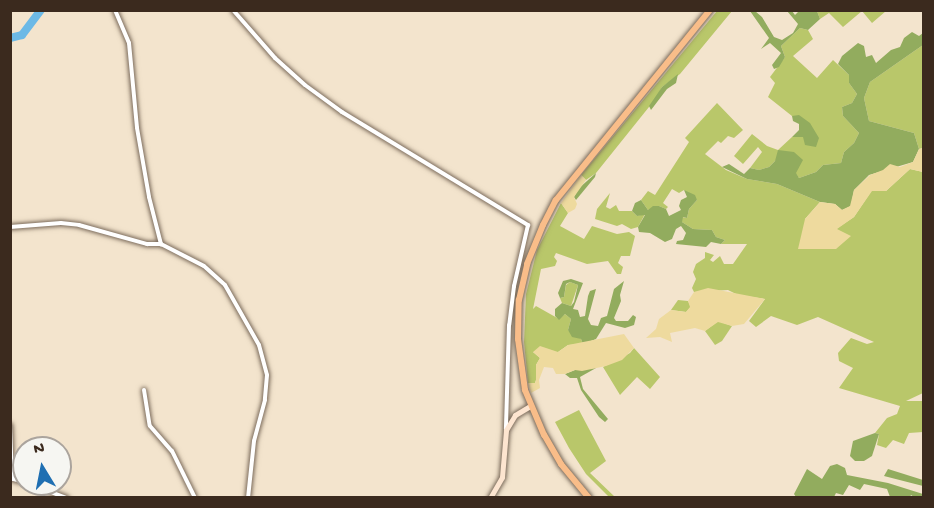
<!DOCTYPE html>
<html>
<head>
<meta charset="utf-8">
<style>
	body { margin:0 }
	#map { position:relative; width:934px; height:508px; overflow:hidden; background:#f3e4cd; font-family:"Gochi Hand",sans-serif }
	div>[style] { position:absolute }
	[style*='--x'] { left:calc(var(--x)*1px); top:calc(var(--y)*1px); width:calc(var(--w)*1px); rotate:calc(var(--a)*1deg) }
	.green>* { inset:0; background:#b9c76a }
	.forest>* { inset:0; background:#92ac5e }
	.sand>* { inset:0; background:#eeda9e }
	.river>* { height:8px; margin:-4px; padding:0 4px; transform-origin:4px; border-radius:4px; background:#6cb9e6 }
	.roads { filter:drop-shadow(0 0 2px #7b6b5b) drop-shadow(0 0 2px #7b6b5b) }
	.minor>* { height:4px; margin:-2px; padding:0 2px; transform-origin:2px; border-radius:2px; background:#fff }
	.secondary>* { height:5px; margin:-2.5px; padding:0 2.5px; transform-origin:2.5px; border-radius:2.5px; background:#fde5d0 }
	.trunk>* { height:6px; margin:-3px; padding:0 3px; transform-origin:3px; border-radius:3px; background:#f9bd89 }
	span { translate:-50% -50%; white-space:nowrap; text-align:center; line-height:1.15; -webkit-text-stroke:4.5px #f6f6f2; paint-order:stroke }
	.frame { position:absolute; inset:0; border:12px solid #3b2a1e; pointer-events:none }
	.north { position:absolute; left:12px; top:436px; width:60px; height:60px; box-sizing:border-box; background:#f6f6f2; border:2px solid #aba49d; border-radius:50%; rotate:350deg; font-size:16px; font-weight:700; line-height:24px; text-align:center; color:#3b2a1e }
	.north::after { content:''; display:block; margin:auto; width:21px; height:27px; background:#1f6fb2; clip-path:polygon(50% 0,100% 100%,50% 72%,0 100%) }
</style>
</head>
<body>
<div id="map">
	<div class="green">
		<i style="clip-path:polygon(717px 11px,732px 11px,680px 74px,662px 87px,657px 97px,596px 173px,586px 180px,581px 175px)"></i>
		<i style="clip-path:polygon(817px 11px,817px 10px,886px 11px,872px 23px,862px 11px,843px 27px,829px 13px,820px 19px)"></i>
		<i style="clip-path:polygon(800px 28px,808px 30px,813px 39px,793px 56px,817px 78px,833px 60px,849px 75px,849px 83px,857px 94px,852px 103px,842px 107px,843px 116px,859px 133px,854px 143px,844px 152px,841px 163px,823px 165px,816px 172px,799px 178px,796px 174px,794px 152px,784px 152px,769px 167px,759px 170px,750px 168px,762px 152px,758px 147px,743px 164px,734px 156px,752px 134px,767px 146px,778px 150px,792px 137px,803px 137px,799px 116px,792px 116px,768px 97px,775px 83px,770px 77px,785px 57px,781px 46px)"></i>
		<i style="clip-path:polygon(923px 45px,923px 148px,919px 149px,914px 133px,869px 121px,864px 98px,870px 82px)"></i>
		<i style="clip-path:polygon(717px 103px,743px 130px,734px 138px,728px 136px,721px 143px,718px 141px,705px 154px,726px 170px,747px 179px,777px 184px,820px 202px,805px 219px,836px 229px,854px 217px,872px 190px,886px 191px,910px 169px,923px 172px,923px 393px,906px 401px,923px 401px,923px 432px,909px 433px,904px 444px,893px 440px,886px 448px,877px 445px,879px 434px,875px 433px,887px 418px,897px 414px,900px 406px,839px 388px,853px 368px,839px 361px,838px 353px,851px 338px,867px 344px,874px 342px,818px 317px,797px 325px,771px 316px,756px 327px,749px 321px,765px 299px,738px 295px,728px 290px,694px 292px,692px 288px,696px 279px,693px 272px,696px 264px,705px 258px,705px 252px,714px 255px,710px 260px,713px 262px,720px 256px,724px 264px,733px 264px,747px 244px,721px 244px,725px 240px,716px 237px,712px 230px,693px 229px,682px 222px,682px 217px,687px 218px,689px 209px,697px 200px,684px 190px,679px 193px,672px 189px,663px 203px,668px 207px,666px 209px,659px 206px,648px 210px,641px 200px,648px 191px,655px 195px,689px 142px,685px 138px)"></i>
		<i style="clip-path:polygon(610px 193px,606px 207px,610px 209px,616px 205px,619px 211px,632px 211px,637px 216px,645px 214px,638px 227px,631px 229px,622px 224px,617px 226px,595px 219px,597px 209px)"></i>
		<i style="clip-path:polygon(561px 203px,568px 213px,560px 226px,584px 239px,592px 226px,617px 234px,629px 232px,635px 236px,630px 256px,621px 256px,618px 263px,623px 267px,621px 274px,617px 274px,608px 261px,587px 264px,556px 253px,554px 257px,557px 261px,555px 266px,541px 269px,533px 309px,536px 306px,559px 319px,565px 314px,571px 319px,568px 330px,581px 339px,583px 344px,568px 345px,558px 352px,533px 352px,540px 358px,536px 365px,536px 380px,535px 383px,528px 383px,524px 342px,526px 294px,537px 250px)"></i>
		<i style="clip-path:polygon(570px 282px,578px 285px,571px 306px,562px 303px,560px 298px,564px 297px,566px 285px)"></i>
		<i style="clip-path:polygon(678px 300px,688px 301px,691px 307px,686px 312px,671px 310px)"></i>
		<i style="clip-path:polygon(718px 321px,732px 326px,722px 341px,715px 345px,705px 331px)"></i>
		<i style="clip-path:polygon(634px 348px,660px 377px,650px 389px,637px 377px,620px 395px,603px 367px,630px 353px)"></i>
		<i style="clip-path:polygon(579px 410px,606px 461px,590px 473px,615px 497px,609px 497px,586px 474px,569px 448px,555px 422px)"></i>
	</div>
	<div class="forest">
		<i style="clip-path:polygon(750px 11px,755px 11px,762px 17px,774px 37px,782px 40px,793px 33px,798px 24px,787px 11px,792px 11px,795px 15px,799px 11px,817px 11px,820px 19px,808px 30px,800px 28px,781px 46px,785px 57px,779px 67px,774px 69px,772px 65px,781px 53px,770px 43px,761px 49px,769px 38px)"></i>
		<i style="clip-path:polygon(912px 32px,919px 36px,923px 33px,923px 45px,870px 82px,864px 98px,869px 121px,914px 133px,919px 149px,913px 162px,869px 175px,854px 190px,851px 206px,842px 210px,835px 204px,820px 202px,777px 184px,747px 179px,722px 167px,729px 164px,744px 174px,750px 168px,759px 170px,769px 167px,775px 161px,778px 150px,794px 152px,803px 160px,796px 173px,799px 178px,816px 172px,823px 165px,841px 163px,844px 152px,854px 143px,859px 133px,843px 116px,842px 107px,852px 103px,857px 94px,849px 83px,849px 75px,838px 64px,842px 56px,858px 43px,864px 46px,866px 57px,872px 55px,876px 63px,891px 50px,900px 47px,904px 38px)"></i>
		<i style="clip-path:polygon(678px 74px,676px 83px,667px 89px,651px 110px,649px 106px,662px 87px)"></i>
		<i style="clip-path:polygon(799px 115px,810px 123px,819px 138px,816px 147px,805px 145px,803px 137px,792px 137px,799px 130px,799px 124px,793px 121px,792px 116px)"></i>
		<i style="clip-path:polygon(596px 173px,595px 177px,576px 200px,574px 197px,578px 189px)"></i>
		<i style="clip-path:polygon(684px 190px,695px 195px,697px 200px,689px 209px,687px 218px,683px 217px,682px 222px,693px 229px,712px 230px,716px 237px,725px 240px,721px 244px,711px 242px,706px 247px,676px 244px,677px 241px,683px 240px,686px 233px,681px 226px,676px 229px,672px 239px,665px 242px,650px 233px,639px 232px,638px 227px,645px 215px,637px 216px,632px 211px,635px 203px,641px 200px,648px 210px,653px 206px,659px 206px,666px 209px,669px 216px,681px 210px,679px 206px,681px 200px,687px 197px)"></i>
		<i style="clip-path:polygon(571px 279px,583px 283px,573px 309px,578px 310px,580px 317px,585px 316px,588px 296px,590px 291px,596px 289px,588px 319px,591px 325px,598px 326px,601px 318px,607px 316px,614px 289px,624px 281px,620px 295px,621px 301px,614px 318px,616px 321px,628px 321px,633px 315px,636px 317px,634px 325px,625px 328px,606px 323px,596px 339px,583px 344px,581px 339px,572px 337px,568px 330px,571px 319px,565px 314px,559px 320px,555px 316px,555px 309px,562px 303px,571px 306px,574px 302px,578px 285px,570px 282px,566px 284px,564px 297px,560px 298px,558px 293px,563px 281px)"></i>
		<i style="clip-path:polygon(596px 368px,580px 377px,583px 389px,608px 419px,605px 422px,599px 417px,581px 390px,577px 378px,570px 378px,565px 374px,575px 370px)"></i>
		<i style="clip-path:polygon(875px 433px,879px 434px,872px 456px,864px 461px,855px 461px,850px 456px,853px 441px)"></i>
		<i style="clip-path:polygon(837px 464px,845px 468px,847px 475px,888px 483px,923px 494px,923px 497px,914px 497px,911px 495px,910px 497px,890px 497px,887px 489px,864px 484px,860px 490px,849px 485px,843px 495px,836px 493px,834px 497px,796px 497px,794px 494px,807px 469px,822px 479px,830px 466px)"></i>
		<i style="clip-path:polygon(888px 469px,923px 480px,923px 486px,884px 476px)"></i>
	</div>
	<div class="sand">
		<i style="clip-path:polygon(923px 148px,923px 172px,910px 169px,886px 191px,872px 191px,854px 217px,837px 229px,851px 236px,836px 249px,798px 249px,805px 219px,820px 202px,835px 204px,842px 210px,850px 206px,854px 190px,870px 175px,883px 170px,890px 164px,900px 167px,913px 162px,919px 149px)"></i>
		<i style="clip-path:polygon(581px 175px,586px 180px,574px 197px,577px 204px,575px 209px,568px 213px,561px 203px)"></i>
		<i style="clip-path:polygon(708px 288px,765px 299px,744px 324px,732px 326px,718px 322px,705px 331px,695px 328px,670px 333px,672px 342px,660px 337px,646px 338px,656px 329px,659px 319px,671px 310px,686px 312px,690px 307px,688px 301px,694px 292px)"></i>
		<i style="clip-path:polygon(624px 334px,634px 348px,622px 360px,606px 366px,582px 371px,575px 370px,565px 374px,556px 374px,553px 368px,544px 367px,539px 380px,540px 388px,531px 393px,528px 383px,535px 383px,536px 380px,536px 365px,540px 358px,533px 352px,540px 346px,558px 352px,568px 345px)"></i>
	</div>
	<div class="river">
		<i style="--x:10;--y:38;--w:12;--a:-14"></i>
		<i style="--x:22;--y:35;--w:31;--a:-53"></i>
	</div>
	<div class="roads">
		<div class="minor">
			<i style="--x:115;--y:10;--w:36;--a:67"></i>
			<i style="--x:129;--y:43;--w:85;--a:84.6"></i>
			<i style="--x:137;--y:128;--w:70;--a:80.1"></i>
			<i style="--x:149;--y:197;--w:49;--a:75.7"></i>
			<i style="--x:233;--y:10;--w:64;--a:48.8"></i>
			<i style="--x:275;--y:58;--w:40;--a:42"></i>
			<i style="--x:305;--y:85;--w:46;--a:36.1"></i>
			<i style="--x:342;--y:112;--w:218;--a:31.3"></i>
			<i style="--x:528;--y:225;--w:63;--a:102.9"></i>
			<i style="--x:514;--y:286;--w:39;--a:97"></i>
			<i style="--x:509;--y:325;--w:104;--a:91.7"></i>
			<i style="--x:10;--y:227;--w:51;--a:-4.5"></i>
			<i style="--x:61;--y:223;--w:18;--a:6"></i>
			<i style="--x:79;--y:225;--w:71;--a:15.6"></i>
			<i style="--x:147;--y:244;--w:14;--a:0"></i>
			<i style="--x:161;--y:244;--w:48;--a:27.1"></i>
			<i style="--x:204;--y:266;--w:28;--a:42"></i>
			<i style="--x:225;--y:285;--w:69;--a:60.5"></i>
			<i style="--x:259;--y:345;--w:31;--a:75"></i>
			<i style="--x:267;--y:375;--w:25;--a:95"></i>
			<i style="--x:265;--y:400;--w:42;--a:105"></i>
			<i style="--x:254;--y:441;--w:57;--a:96"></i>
			<i style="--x:144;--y:390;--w:36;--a:81"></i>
			<i style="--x:150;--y:426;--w:33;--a:49"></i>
			<i style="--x:172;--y:451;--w:52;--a:63.9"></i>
			<i style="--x:10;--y:425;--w:54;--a:87.9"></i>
			<i style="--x:10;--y:478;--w:15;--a:16"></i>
			<i style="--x:30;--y:484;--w:40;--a:21"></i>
		</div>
		<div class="secondary">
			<i style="--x:490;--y:498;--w:24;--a:-60"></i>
			<i style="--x:502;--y:477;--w:47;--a:-85.1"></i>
			<i style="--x:506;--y:430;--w:17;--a:-59"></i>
			<i style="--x:515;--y:415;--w:17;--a:-31"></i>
		</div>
		<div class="trunk">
			<i style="--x:589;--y:498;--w:44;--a:-129.5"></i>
			<i style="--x:561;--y:464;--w:34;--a:-120"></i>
			<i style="--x:544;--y:435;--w:49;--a:-112.9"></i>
			<i style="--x:525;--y:390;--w:51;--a:-97.8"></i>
			<i style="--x:518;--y:339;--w:39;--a:-89"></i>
			<i style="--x:519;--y:300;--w:37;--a:-77"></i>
			<i style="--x:527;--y:264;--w:42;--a:-67.7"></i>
			<i style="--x:543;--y:225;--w:28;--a:-63"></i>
			<i style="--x:556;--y:200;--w:245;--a:-51"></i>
		</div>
	</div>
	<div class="frame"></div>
	<div class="north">N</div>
</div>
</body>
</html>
